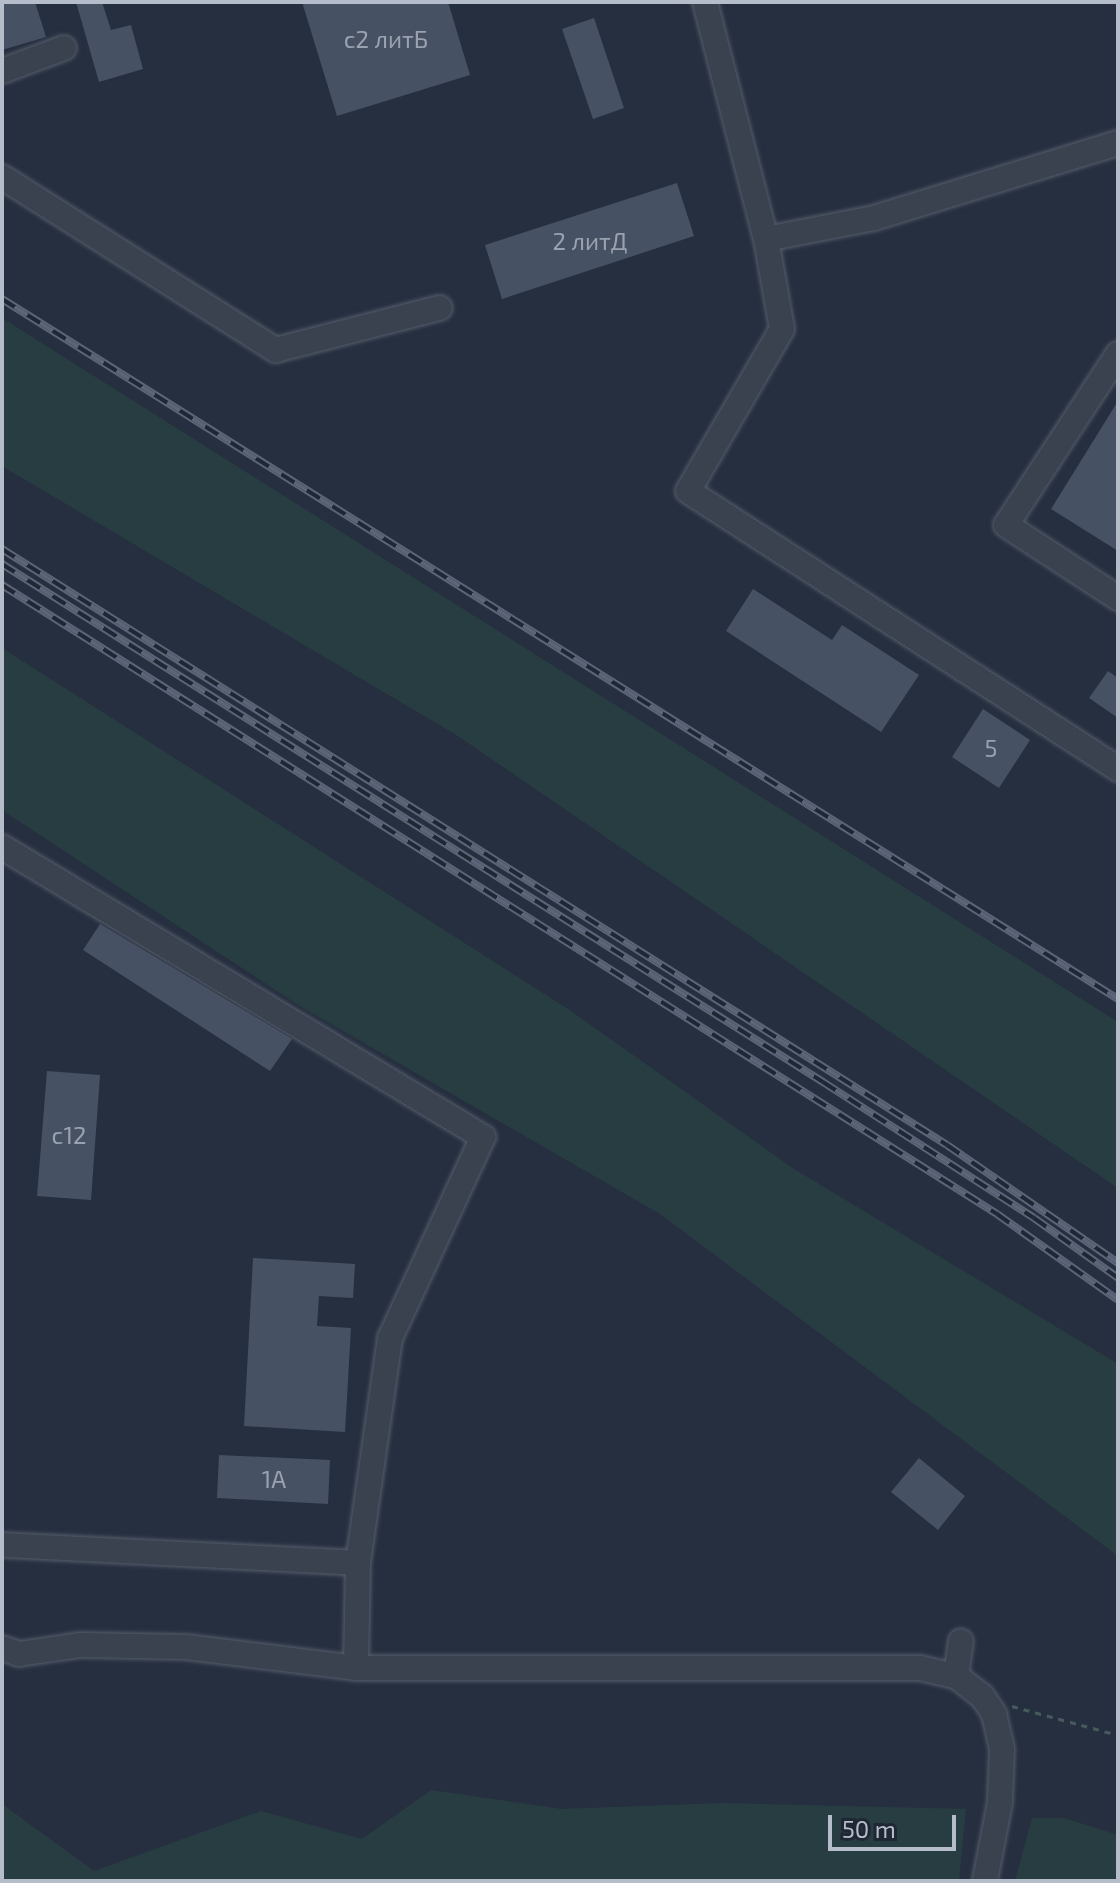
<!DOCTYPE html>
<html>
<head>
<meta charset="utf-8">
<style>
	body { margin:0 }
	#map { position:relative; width:1120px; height:1883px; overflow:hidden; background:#262f40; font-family:"Exo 2",sans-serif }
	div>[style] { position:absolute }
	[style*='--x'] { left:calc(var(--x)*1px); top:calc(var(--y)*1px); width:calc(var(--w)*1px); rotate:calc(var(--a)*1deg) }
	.green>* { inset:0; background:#283d41 }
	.building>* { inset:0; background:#475164 }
	.path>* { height:3px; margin-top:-1.5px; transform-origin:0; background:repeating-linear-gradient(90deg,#465a5e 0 6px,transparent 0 12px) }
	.roads { filter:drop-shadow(0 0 2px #555d6a) drop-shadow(0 0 2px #555d6a) }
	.minor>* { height:24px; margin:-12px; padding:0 12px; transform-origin:12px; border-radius:12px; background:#3a4250 }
	.rail>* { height:8px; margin-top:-4px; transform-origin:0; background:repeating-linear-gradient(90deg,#1f2735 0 15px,#5c6577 0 30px); box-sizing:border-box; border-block:2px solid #5c6577 }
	span { translate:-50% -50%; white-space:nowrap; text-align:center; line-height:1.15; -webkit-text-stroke:8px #1f2735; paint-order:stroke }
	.number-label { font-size:24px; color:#9aa2b0 }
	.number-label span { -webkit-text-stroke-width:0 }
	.frame { position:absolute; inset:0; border:4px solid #b6bdca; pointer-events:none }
	.scale { position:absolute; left:828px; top:1815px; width:128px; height:36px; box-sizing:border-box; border:4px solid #b6bdca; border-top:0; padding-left:10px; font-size:24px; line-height:28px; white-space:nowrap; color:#b6bdca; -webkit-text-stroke:6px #1f2735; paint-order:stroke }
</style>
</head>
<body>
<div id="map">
	<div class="green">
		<i style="clip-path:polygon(2px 318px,1118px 1022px,1118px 1188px,458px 736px,2px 466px)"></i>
		<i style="clip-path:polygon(2px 648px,571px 1011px,794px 1169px,1118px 1364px,1118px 1556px,660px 1214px,298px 1005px,2px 810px)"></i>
		<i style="clip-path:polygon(431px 1790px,562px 1809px,722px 1803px,966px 1809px,959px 1881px,2px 1881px,2px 1804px,94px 1871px,261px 1811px,362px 1839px)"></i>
		<i style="clip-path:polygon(1032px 1818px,1064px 1818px,1118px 1835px,1118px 1881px,1015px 1881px)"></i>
	</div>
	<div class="building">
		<i style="clip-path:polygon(2px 2px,35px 2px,46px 37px,2px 50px)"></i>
		<i style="clip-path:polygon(76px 2px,102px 2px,111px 30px,131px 25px,143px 69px,99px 82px)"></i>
		<i style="clip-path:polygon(302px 2px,448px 2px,470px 75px,337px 116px)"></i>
		<i style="clip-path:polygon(594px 18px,624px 108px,593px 119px,562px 29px)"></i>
		<i style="clip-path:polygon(677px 183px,694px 236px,502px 299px,485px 245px)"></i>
		<i style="clip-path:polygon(1118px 401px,1118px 551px,1051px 509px)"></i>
		<i style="clip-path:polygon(753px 589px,832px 640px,842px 625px,919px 675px,881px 732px,726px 631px)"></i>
		<i style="clip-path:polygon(1108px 671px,1118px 678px,1118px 718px,1089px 698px)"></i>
		<i style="clip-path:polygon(983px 709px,1030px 740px,999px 788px,952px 757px)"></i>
		<i style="clip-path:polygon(100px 924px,292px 1039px,270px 1071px,83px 950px)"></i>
		<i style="clip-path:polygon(47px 1071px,100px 1075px,91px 1200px,37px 1196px)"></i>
		<i style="clip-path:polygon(253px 1258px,355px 1264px,353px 1298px,319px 1296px,317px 1326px,351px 1328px,345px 1432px,244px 1426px)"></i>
		<i style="clip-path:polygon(219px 1455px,330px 1460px,328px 1504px,217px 1498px)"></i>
		<i style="clip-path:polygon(919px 1458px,965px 1496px,938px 1530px,891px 1492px)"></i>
	</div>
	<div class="path">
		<i style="--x:1012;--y:1706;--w:110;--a:15.3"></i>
	</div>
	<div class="roads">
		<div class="minor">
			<i style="--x:705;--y:2;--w:245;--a:75.6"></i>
			<i style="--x:766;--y:239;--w:91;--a:79.9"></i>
			<i style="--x:782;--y:329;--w:187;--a:120.1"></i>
			<i style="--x:688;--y:491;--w:512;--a:32.88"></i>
			<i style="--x:2;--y:71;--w:66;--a:-20.4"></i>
			<i style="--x:2;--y:177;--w:324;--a:32.3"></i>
			<i style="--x:276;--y:350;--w:169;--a:-14.4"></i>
			<i style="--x:766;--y:239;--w:110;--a:-11"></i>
			<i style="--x:874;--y:218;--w:255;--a:-17.1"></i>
			<i style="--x:1118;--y:354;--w:204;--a:123.2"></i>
			<i style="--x:1006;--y:525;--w:134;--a:33.1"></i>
			<i style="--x:2;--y:847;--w:562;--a:31.09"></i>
			<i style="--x:483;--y:1137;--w:221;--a:114.8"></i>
			<i style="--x:390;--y:1338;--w:227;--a:98.1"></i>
			<i style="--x:358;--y:1563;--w:356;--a:-177.1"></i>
			<i style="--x:358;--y:1563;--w:105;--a:91.1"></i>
			<i style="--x:356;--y:1668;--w:564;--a:0"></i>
			<i style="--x:920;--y:1668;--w:37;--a:13"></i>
			<i style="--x:956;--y:1676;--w:33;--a:38"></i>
			<i style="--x:982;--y:1696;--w:22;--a:56"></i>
			<i style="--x:994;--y:1714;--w:36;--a:77"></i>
			<i style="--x:1002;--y:1749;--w:53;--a:92.2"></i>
			<i style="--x:1000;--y:1802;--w:80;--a:100.8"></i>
			<i style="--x:2;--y:1648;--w:18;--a:19"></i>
			<i style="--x:19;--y:1654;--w:63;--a:-8.3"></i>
			<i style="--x:81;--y:1645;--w:105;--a:1.1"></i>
			<i style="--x:186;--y:1647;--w:171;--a:7"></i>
			<i style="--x:956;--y:1676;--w:35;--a:-82"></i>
		</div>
	</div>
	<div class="rail">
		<i style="--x:2;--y:299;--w:1317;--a:32.1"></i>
		<i style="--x:2;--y:549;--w:1117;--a:32.24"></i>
		<i style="--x:947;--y:1145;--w:208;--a:34.6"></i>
		<i style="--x:2;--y:564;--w:971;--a:32.25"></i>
		<i style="--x:823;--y:1082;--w:251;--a:32.8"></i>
		<i style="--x:1034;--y:1218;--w:103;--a:35.5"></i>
		<i style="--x:2;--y:585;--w:1177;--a:32.3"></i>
		<i style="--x:997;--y:1214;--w:148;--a:35.4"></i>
	</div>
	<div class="number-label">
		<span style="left:386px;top:39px">с2 литБ</span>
		<span style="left:590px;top:241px">2 литД</span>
		<span style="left:991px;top:748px">5</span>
		<span style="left:69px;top:1135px">с12</span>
		<span style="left:274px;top:1479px">1А</span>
	</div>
	<div class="frame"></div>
	<div class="scale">50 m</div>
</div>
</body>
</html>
